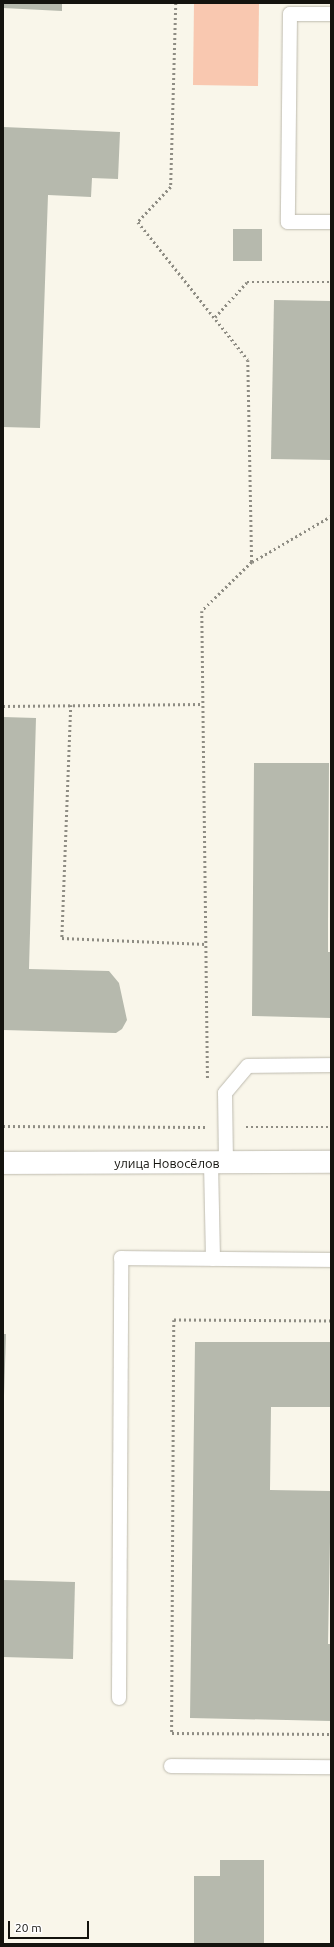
<!DOCTYPE html>
<html>
<head>
<meta charset="utf-8">
<style>
	body { margin:0 }
	#map { position:relative; width:334px; height:1947px; overflow:hidden; background:#f9f6ea; font-family:Ubuntu,sans-serif }
	div>[style] { position:absolute }
	[style*='--x'] { left:calc(var(--x)*1px); top:calc(var(--y)*1px); width:calc(var(--w)*1px); rotate:calc(var(--a)*1deg) }
	.green>* { inset:0; background:#f9c8b0 }
	.building>* { inset:0; background:#b6b9ad }
	.path>* { height:2.5px; margin-top:-1.25px; transform-origin:0; background:repeating-linear-gradient(90deg,#8e8c83 0 2px,transparent 0 5px) }
	.roads { filter:drop-shadow(0 0 1px #bdbaae) drop-shadow(0 0 1px #bdbaae) }
	.service>* { height:14px; margin:-7px; padding:0 7px; transform-origin:7px; border-radius:7px; background:#fff }
	.minor>* { height:22px; margin:-11px; padding:0 11px; transform-origin:11px; border-radius:11px; background:#fff }
	span { translate:-50% -50%; white-space:nowrap; text-align:center; line-height:1.15; -webkit-text-stroke:3.5px #fff; paint-order:stroke }
	.street-label { font-size:13px; color:#14130e }
	.frame { position:absolute; inset:0; border:4px solid #14130e; pointer-events:none }
	.scale { position:absolute; left:8px; top:1921px; width:81px; height:18px; box-sizing:border-box; border:2px solid #14130e; border-top:0; padding-left:5px; font-size:12px; line-height:14px; white-space:nowrap; color:#14130e; -webkit-text-stroke:3px #fff; paint-order:stroke }
</style>
</head>
<body>
<div id="map">
	<div class="green">
		<i style="clip-path:polygon(194px 3px,259px 3px,258px 86px,193px 85px)"></i>
	</div>
	<div class="building">
		<i style="clip-path:polygon(3px 3px,62px 3px,62px 11px,3px 8px)"></i>
		<i style="clip-path:polygon(3px 127px,120px 132px,118px 179px,92px 178px,91px 197px,48px 195px,40px 428px,3px 427px)"></i>
		<i style="clip-path:polygon(233px 229px,262px 229px,262px 261px,233px 261px)"></i>
		<i style="clip-path:polygon(274px 300px,331px 301px,331px 460px,271px 459px)"></i>
		<i style="clip-path:polygon(3px 717px,36px 718px,29px 969px,109px 971px,119px 983px,127px 1020px,122px 1029px,116px 1033px,3px 1030px)"></i>
		<i style="clip-path:polygon(254px 763px,329px 763px,328px 924px,328px 952px,331px 952px,331px 1018px,252px 1016px)"></i>
		<i style="clip-path:polygon(3px 1334px,6px 1334px,4px 1395px,3px 1395px)"></i>
		<i style="clip-path:polygon(195px 1342px,331px 1342px,331px 1407px,271px 1407px,270px 1490px,331px 1491px,328px 1644px,331px 1644px,331px 1721px,190px 1718px)"></i>
		<i style="clip-path:polygon(3px 1580px,75px 1582px,73px 1659px,3px 1657px)"></i>
		<i style="clip-path:polygon(220px 1860px,264px 1860px,264px 1944px,194px 1944px,194px 1876px,220px 1876px)"></i>
	</div>
	<div class="path">
		<i style="--x:176;--y:3;--w:184;--a:91.6"></i>
		<i style="--x:171;--y:187;--w:48;--a:133.3"></i>
		<i style="--x:138;--y:222;--w:176;--a:51.4"></i>
		<i style="--x:248;--y:360;--w:202;--a:88.9"></i>
		<i style="--x:252;--y:562;--w:70;--a:135.6"></i>
		<i style="--x:202;--y:611;--w:469;--a:89.3"></i>
		<i style="--x:215;--y:317;--w:47;--a:-47.6"></i>
		<i style="--x:247;--y:282;--w:84;--a:0"></i>
		<i style="--x:252;--y:562;--w:91;--a:-30.2"></i>
		<i style="--x:71;--y:705;--w:233;--a:92.2"></i>
		<i style="--x:62;--y:938;--w:144;--a:2.4"></i>
		<i style="--x:3;--y:706;--w:200;--a:-0.6"></i>
		<i style="--x:3;--y:1126;--w:202;--a:0.3"></i>
		<i style="--x:246;--y:1127;--w:85;--a:0"></i>
		<i style="--x:331;--y:1321;--w:157;--a:-179.6"></i>
		<i style="--x:174;--y:1320;--w:413;--a:90.3"></i>
		<i style="--x:172;--y:1733;--w:159;--a:0.4"></i>
	</div>
	<div class="roads">
		<div class="service">
			<i style="--x:331;--y:14;--w:41;--a:180"></i>
			<i style="--x:290;--y:14;--w:208;--a:90.6"></i>
			<i style="--x:288;--y:222;--w:43;--a:0"></i>
			<i style="--x:211;--y:1163;--w:96;--a:88.8"></i>
			<i style="--x:226;--y:1163;--w:70;--a:-90.8"></i>
			<i style="--x:225;--y:1093;--w:35;--a:-50"></i>
			<i style="--x:248;--y:1066;--w:83;--a:-0.7"></i>
			<i style="--x:119;--y:1698;--w:440;--a:-89.7"></i>
			<i style="--x:121;--y:1258;--w:210;--a:0.5"></i>
			<i style="--x:171;--y:1766;--w:160;--a:0.4"></i>
		</div>
		<div class="minor">
			<i style="--x:3;--y:1163;--w:328;--a:-0.2"></i>
		</div>
	</div>
	<div class="street-label">
		<span style="left:167px;top:1163px">улица Новосёлов</span>
	</div>
	<div class="frame"></div>
	<div class="scale">20 m</div>
</div>
</body>
</html>
